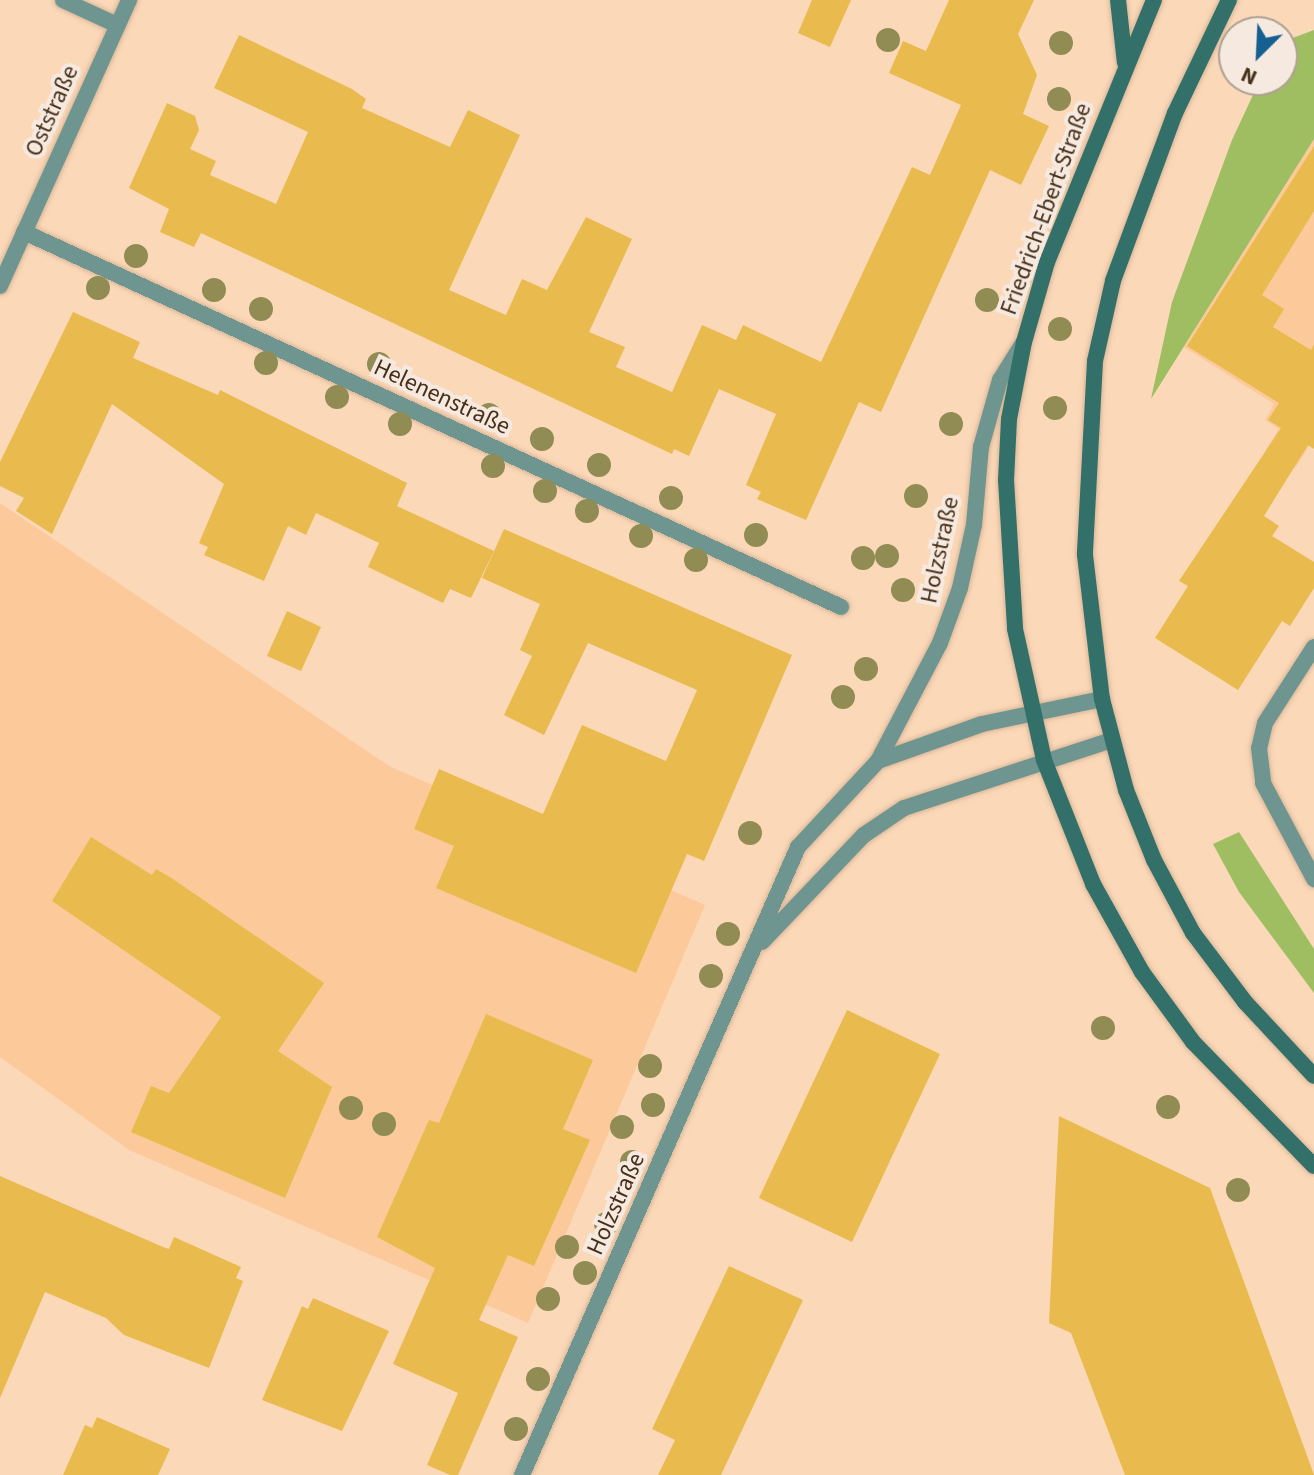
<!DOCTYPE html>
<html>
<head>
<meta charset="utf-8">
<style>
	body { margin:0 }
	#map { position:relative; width:1314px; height:1475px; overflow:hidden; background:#fbd8b8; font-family:"Source Sans 3",sans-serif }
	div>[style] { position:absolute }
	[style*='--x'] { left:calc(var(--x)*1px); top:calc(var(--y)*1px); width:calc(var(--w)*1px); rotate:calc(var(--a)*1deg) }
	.built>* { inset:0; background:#fcca9a }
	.green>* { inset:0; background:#9ebe61 }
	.building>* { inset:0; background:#e9ba4e }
	.roads { filter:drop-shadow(0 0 2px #d7b698) drop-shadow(0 0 2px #d7b698) }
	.minor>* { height:16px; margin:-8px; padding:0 8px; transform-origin:8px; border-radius:8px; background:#6e958f }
	.secondary>* { height:16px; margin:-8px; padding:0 8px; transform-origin:8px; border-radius:8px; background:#327069 }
	.trees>* { width:24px; height:24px; margin:-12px; border-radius:50%; background:#908c53 }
	span { translate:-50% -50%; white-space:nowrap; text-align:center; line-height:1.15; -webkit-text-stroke:8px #f6eae0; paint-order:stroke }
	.street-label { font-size:24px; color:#46301a }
	.north { position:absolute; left:1218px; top:16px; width:80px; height:80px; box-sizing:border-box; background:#f6eae0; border:2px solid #b0a091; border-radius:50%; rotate:204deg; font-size:22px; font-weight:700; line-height:32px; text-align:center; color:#46301a }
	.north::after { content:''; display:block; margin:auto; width:28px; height:36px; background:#155f92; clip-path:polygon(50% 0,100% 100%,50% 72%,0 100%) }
</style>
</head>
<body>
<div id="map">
	<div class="built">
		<i style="clip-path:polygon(1314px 139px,1314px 438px,1295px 469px,1265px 451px,1279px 429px,1265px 420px,1274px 404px,1184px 347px)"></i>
		<i style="clip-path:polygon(0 503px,389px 766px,705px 905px,528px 1323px,129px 1150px,0 1057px)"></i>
	</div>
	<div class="green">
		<i style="clip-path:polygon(1314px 30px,1314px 139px,1151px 399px,1172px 302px,1232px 140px,1260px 80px,1282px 80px,1282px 42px)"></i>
		<i style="clip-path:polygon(1239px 832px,1314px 949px,1314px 993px,1239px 892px,1213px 844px)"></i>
	</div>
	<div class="building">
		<i style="clip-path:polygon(812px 0,851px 0,830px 47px,798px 33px)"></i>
		<i style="clip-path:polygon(949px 0,1034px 0,1018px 34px,1037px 75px,1023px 114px,1049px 126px,1021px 185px,990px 170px,881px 412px,859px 402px,806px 520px,757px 499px,761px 492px,746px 485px,776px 414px,719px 389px,689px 456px,674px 449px,672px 454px,201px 233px,194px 247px,160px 232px,169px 209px,129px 188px,167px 103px,195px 116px,199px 130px,190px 149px,216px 161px,210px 175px,276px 204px,308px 132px,214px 88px,239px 35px,352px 89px,366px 99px,362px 108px,450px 147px,468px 110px,520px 135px,449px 290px,506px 315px,522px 279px,547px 290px,586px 217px,632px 239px,589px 332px,625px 347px,616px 367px,672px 392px,702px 325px,736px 340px,743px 325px,821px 362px,912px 167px,930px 175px,961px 105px,889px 73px,903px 41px,926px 51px)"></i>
		<i style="clip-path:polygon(1314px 146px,1314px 211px,1262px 295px,1284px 309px,1273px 327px,1311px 350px,1314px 344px,1314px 449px,1308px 445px,1264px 516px,1279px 526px,1272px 536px,1314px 562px,1314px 588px,1290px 626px,1282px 621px,1238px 690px,1155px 638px,1188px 586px,1179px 581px,1281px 428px,1268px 420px,1279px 403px,1187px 346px)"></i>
		<i style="clip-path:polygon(73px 312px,140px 342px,133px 358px,218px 395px,220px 390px,407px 483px,397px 506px,494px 551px,471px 598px,450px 589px,443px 603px,368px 567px,379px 543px,316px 513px,306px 535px,288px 526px,264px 581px,204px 555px,208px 547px,199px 543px,224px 484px,112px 404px,52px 534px,16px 511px,24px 498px,0 486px,0 462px)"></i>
		<i style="clip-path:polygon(504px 529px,792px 655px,704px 861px,687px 854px,636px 973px,436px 888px,454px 846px,414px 829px,439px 769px,543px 814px,582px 725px,666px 761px,697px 690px,588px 643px,544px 735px,504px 715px,532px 656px,520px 650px,540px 604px,482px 578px)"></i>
		<i style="clip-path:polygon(287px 611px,321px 627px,301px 671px,267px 656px)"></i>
		<i style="clip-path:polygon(91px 837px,152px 875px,156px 869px,173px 879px,324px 983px,278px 1051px,332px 1087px,285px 1198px,131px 1132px,151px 1086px,169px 1093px,221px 1017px,52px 901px)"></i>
		<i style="clip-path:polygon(847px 1010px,940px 1054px,852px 1242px,759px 1198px)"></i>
		<i style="clip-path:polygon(486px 1014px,593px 1060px,563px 1129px,590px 1140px,534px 1266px,508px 1255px,479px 1320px,518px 1337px,458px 1475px,450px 1475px,427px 1465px,458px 1393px,393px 1364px,435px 1268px,377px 1237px,429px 1120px,439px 1123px)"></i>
		<i style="clip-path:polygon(1059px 1116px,1210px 1188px,1314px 1475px,1125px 1475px,1071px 1333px,1049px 1323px)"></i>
		<i style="clip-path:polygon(0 1176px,163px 1247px,169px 1249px,174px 1237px,241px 1267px,236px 1278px,243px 1281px,209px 1368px,124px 1335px,106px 1318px,45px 1292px,0 1398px)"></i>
		<i style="clip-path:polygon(729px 1266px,803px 1300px,721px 1475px,658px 1475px,675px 1440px,652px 1429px)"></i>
		<i style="clip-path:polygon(313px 1298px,389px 1331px,342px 1431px,262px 1400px,302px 1306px,308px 1309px)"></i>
		<i style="clip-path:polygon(97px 1417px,170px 1449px,158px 1475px,63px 1475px,85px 1425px,92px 1428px)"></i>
	</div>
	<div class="roads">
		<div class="minor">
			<i style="--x:63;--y:0;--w:60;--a:24.8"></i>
			<i style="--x:24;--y:232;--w:899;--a:24.65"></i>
			<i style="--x:0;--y:286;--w:314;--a:-65.7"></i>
			<i style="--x:1314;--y:647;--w:90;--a:122.8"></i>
			<i style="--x:1265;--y:723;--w:26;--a:103"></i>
			<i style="--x:1259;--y:748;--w:35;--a:83"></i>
			<i style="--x:1263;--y:783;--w:109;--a:62"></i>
			<i style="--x:878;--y:761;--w:110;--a:-19.6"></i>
			<i style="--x:982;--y:724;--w:123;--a:-11.8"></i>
			<i style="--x:762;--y:942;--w:148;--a:-46.4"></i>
			<i style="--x:864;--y:835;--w:48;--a:-34"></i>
			<i style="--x:904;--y:808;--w:219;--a:-18.1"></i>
			<i style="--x:522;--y:1475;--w:686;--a:-66.27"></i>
			<i style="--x:798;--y:847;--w:117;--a:-47.1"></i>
			<i style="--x:878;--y:761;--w:133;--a:-62.3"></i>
			<i style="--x:940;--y:643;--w:59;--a:-70"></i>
			<i style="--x:960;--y:588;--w:65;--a:-77.5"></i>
			<i style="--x:974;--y:525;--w:78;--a:-84.9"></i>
			<i style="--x:981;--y:447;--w:70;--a:-74.2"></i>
			<i style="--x:1000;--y:380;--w:44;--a:-58.1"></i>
		</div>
		<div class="secondary">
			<i style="--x:1118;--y:0;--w:63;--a:83.7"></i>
			<i style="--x:1154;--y:0;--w:283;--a:112.2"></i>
			<i style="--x:1047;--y:262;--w:83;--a:106"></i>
			<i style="--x:1024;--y:342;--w:78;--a:101"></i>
			<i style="--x:1009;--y:419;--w:61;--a:92.8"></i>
			<i style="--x:1006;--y:480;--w:149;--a:86.5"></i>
			<i style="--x:1015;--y:629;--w:134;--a:77.5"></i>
			<i style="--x:1044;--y:760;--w:133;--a:68.4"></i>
			<i style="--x:1093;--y:884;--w:101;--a:60.9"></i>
			<i style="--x:1142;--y:972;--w:87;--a:53.9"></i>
			<i style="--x:1193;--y:1042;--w:173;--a:45.7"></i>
			<i style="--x:1229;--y:0;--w:125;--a:115.5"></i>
			<i style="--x:1175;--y:113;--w:179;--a:110.3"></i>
			<i style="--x:1113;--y:281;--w:82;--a:102.7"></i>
			<i style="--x:1095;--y:361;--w:194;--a:93"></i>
			<i style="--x:1085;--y:555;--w:145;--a:83.3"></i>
			<i style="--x:1102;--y:699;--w:94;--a:75.2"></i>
			<i style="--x:1126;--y:790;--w:75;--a:68.2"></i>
			<i style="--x:1154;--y:860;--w:83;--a:61.9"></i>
			<i style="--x:1193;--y:933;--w:86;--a:53"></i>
			<i style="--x:1245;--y:1002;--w:101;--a:47"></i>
		</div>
	</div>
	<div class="trees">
		<i style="left:888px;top:40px"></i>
		<i style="left:1061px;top:43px"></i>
		<i style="left:1059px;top:99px"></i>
		<i style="left:136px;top:256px"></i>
		<i style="left:98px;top:288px"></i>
		<i style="left:214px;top:290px"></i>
		<i style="left:987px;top:300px"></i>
		<i style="left:261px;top:309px"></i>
		<i style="left:1060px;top:329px"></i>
		<i style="left:266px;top:363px"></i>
		<i style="left:379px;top:364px"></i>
		<i style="left:337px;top:397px"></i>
		<i style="left:1055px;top:408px"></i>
		<i style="left:489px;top:415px"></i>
		<i style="left:400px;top:424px"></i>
		<i style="left:951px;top:424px"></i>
		<i style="left:542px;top:439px"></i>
		<i style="left:599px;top:465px"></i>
		<i style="left:493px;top:466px"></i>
		<i style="left:545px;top:491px"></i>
		<i style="left:916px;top:496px"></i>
		<i style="left:671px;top:498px"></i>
		<i style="left:587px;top:511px"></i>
		<i style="left:756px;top:535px"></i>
		<i style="left:641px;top:536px"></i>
		<i style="left:887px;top:556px"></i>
		<i style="left:863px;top:558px"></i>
		<i style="left:696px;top:560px"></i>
		<i style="left:903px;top:590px"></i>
		<i style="left:866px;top:669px"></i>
		<i style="left:843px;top:697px"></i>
		<i style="left:750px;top:833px"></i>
		<i style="left:728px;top:934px"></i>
		<i style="left:711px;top:976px"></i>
		<i style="left:1103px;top:1028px"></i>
		<i style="left:650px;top:1066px"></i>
		<i style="left:653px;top:1105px"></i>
		<i style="left:1168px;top:1107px"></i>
		<i style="left:351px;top:1108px"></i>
		<i style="left:384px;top:1124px"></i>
		<i style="left:622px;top:1127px"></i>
		<i style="left:632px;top:1162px"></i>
		<i style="left:1238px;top:1190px"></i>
		<i style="left:606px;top:1224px"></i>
		<i style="left:567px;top:1247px"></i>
		<i style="left:585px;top:1273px"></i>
		<i style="left:548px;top:1299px"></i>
		<i style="left:538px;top:1379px"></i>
		<i style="left:516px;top:1429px"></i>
	</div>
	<div class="street-label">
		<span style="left:52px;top:111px;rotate:-66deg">Oststraße</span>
		<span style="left:1046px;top:209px;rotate:-70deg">Friedrich-Ebert-Straße</span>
		<span style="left:442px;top:397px;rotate:25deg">Helenenstraße</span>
		<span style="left:940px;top:550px;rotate:-78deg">Holzstraße</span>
		<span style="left:616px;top:1204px;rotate:-66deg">Holzstraße</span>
	</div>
	<div class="north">N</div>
</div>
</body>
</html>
